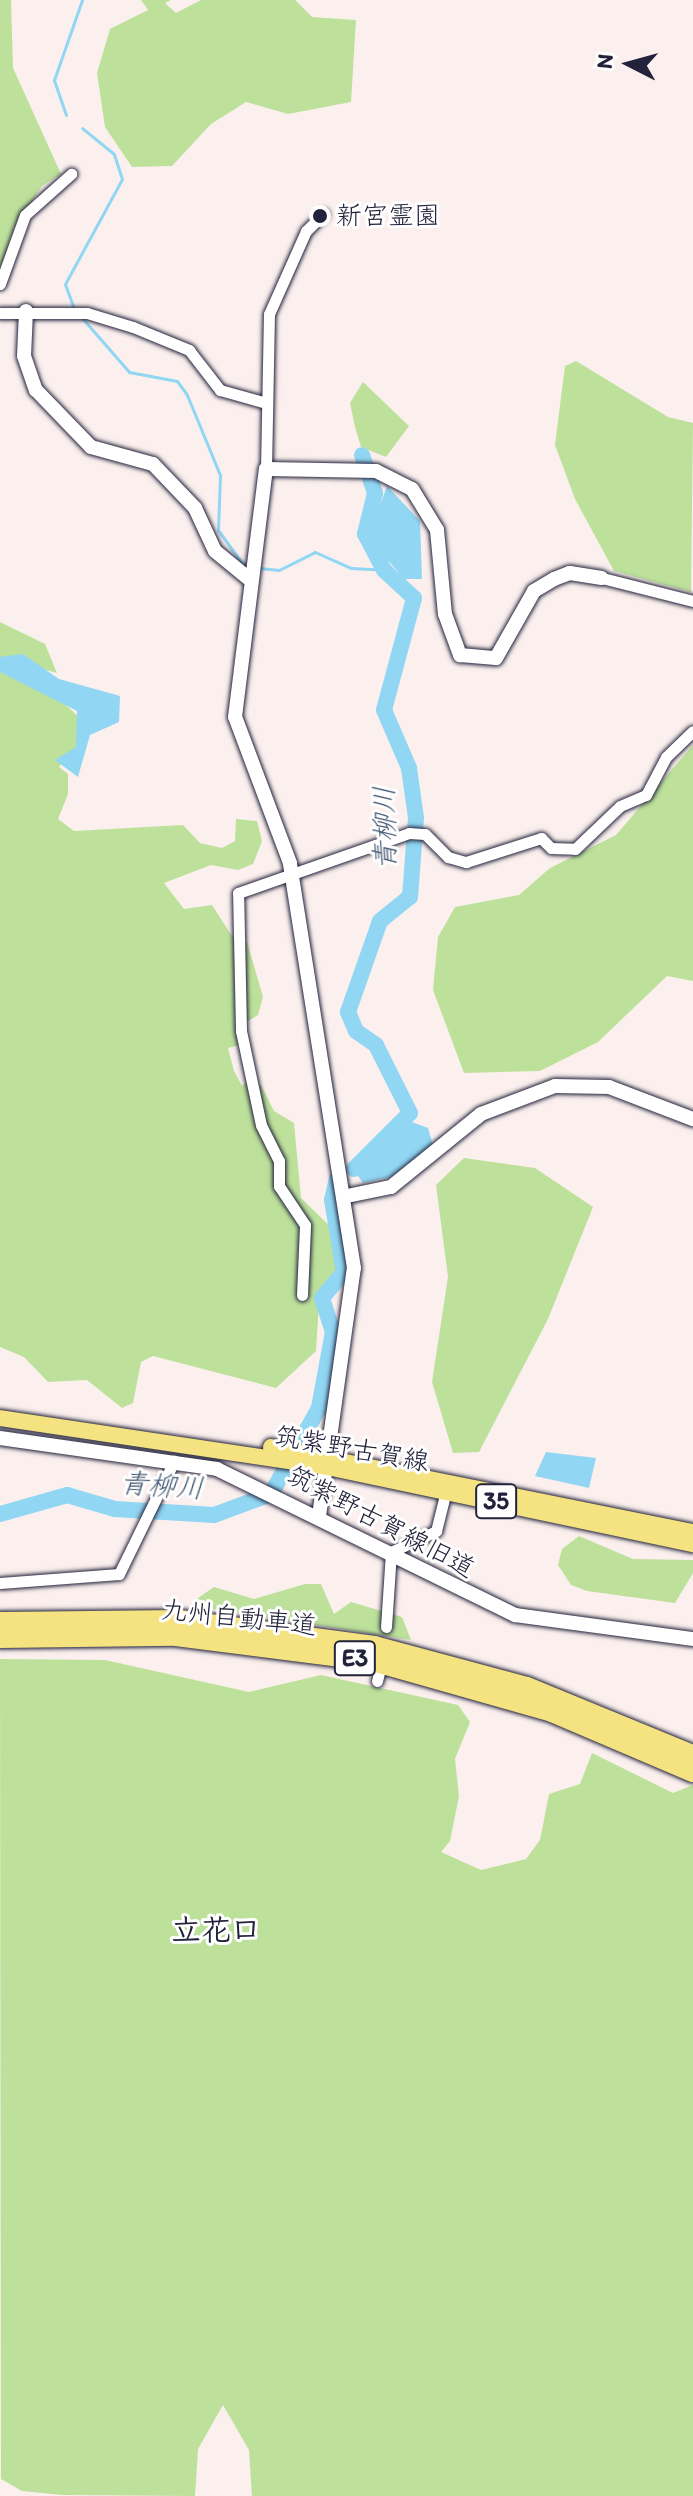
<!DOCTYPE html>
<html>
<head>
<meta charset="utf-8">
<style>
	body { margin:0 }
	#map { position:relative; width:693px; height:2496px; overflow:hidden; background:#fbf0ee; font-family:Itim,"Klee One",sans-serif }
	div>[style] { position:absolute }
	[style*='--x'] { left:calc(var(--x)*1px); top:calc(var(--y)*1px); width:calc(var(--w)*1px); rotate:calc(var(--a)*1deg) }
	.green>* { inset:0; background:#bde19b }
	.water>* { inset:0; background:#91d6f3 }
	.stream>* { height:3px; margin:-1.5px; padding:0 1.5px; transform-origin:1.5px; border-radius:1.5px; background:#91d6f3 }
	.river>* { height:16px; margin:-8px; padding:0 8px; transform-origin:8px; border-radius:8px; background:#91d6f3 }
	.roads { filter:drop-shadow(0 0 2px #22223b) drop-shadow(0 0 2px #22223b) }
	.street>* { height:11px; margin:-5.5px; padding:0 5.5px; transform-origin:5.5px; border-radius:5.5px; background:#fff }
	.secondary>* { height:14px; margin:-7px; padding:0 7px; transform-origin:7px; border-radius:7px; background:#fff }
	.primary>* { height:16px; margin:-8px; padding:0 8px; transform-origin:8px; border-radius:8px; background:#f5e382 }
	.highway>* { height:20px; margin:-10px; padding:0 10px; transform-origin:10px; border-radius:10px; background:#f5e382 }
	.dots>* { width:22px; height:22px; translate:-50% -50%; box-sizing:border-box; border:4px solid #fff; border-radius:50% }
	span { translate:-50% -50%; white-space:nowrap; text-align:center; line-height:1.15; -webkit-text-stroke:6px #fff; paint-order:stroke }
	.shield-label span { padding:2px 6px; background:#fff; border:2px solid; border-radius:6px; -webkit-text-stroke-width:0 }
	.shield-label { font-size:24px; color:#22223b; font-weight:700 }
	.poi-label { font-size:26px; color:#22223b }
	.left { translate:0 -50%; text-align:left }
	.street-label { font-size:26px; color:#22223b }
	.water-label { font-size:28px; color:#435872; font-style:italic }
	.quarter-label { font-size:30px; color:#22223b; font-weight:700 }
	.north { position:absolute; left:589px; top:24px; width:80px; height:80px; -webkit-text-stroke:6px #fff; paint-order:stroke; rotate:276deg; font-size:22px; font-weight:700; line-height:32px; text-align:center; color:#22223b }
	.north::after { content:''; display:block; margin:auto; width:28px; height:36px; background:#22223b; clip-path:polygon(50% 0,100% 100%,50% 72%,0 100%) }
</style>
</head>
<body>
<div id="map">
	<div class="green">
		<i style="clip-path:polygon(0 0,11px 0,13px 68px,61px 174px,42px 186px,14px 228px,0 270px)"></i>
		<i style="clip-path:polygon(141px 0,171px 0,165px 3px,176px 13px,201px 0,295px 0,312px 17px,356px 20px,351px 102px,288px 114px,246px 102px,211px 124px,172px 166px,132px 167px,105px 127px,97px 73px,110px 29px,148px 10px)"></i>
		<i style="clip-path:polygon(576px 361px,668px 417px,693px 423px,691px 592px,614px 571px,575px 499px,555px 445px,565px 366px)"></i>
		<i style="clip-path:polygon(363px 382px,409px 426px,386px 457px,361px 447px,355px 427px,350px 403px)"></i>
		<i style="clip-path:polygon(0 622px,45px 644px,57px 673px,0 657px)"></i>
		<i style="clip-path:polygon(0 672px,57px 697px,80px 718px,76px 747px,59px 767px,68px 774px,68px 794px,58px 819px,74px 831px,183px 825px,200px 843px,222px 848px,235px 841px,236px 819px,257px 821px,262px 841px,253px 864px,238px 870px,211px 865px,164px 883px,184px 909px,212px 905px,232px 936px,247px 942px,263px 997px,258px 1015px,235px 1029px,240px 1045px,228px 1048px,234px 1071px,242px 1086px,249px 1079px,261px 1085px,274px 1111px,294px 1123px,301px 1198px,341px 1237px,342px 1269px,319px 1304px,316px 1351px,276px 1388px,153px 1356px,141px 1362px,133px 1403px,122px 1408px,87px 1380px,48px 1382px,24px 1357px,0 1347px)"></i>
		<i style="clip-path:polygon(693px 745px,693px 981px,667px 976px,598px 1042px,540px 1071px,464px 1073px,433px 990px,438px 937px,455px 907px,519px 895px,550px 868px,616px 835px)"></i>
		<i style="clip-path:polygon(464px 1158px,535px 1168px,593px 1207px,548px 1319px,479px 1452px,453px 1453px,432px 1382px,448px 1277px,436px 1185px)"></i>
		<i style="clip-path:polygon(579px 1536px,633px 1559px,693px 1560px,693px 1573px,675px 1603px,587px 1591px,571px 1585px,558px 1565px,562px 1549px)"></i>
		<i style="clip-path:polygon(305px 1584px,321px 1584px,334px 1614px,351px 1602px,402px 1617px,411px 1640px,207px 1608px,198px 1598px,214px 1587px,254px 1599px)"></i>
		<i style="clip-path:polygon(0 1659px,105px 1660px,249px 1692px,321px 1675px,458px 1705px,470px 1722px,455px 1759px,459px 1796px,450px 1841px,441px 1852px,481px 1870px,526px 1859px,540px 1840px,549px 1794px,580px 1784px,592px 1753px,673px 1793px,693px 1785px,693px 2496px,252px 2496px,249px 2450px,223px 2405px,198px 2449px,195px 2496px,62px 2495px,22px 2491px,1px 2479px)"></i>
	</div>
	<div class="water">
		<i style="clip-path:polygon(387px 486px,420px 521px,422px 579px,404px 579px,374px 544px,371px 530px)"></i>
		<i style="clip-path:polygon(23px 654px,59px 679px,120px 696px,119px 722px,90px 735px,78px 777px,55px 760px,76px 747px,77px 711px,0 672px,0 657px)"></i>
		<i style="clip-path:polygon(409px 1121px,428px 1128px,433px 1145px,391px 1177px,363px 1183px,356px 1173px)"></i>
		<i style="clip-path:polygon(546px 1452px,596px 1458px,589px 1488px,535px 1476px)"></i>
	</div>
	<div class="stream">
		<i style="--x:66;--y:115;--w:37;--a:-109"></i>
		<i style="--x:54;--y:80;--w:85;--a:-70.7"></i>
		<i style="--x:73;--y:306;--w:23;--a:-110"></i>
		<i style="--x:65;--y:284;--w:119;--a:-61.5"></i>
		<i style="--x:122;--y:179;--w:26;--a:-108"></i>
		<i style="--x:114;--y:154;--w:41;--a:-140.9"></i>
		<i style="--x:83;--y:319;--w:70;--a:49"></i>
		<i style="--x:129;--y:372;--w:49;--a:10.6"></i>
		<i style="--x:177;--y:381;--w:17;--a:54"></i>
		<i style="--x:187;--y:395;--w:87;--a:67.6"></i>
		<i style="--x:220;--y:475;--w:55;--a:92.1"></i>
		<i style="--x:218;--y:530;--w:39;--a:54"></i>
		<i style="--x:259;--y:568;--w:20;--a:6"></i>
		<i style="--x:279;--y:570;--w:40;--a:-26.6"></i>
		<i style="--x:315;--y:552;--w:39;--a:24"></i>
		<i style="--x:351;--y:568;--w:33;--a:3"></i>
	</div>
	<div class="river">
		<i style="--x:354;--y:1169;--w:79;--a:-45"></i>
		<i style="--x:410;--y:1113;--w:76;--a:-116.6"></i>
		<i style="--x:376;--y:1045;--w:24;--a:-145"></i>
		<i style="--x:356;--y:1031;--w:21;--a:-113"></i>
		<i style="--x:348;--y:1012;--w:96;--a:-70.6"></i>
		<i style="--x:380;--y:921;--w:38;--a:-39"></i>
		<i style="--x:410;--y:897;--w:79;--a:-85.7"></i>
		<i style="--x:416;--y:818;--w:50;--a:-98"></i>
		<i style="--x:409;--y:768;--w:63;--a:-113.3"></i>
		<i style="--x:384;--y:710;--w:116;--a:-75"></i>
		<i style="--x:414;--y:598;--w:41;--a:-137"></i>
		<i style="--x:384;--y:570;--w:41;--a:-117.8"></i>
		<i style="--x:365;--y:534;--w:42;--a:-76.3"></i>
		<i style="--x:375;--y:493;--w:40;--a:-108.9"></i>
		<i style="--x:0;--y:1514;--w:70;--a:-15.8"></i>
		<i style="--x:67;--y:1495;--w:50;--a:16.3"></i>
		<i style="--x:115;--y:1509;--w:99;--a:3.5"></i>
		<i style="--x:214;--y:1515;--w:61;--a:-20.2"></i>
		<i style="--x:271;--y:1494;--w:98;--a:-60.8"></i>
		<i style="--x:319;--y:1408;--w:77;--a:-79.6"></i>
		<i style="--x:333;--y:1332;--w:36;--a:-108"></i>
		<i style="--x:322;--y:1298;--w:34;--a:-50"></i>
		<i style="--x:344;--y:1272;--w:73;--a:-99.5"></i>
		<i style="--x:332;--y:1200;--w:22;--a:-77"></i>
	</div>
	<div class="roads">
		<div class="street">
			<i style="--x:0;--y:284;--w:73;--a:-70.1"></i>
			<i style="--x:25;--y:215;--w:62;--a:-41.7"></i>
			<i style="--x:0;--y:313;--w:87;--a:0"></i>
			<i style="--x:87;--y:313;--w:48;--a:16.9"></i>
			<i style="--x:133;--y:327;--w:61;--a:22.3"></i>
			<i style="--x:189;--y:350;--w:51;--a:52.2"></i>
			<i style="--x:220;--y:390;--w:45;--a:15.6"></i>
			<i style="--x:266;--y:469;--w:155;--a:-88.9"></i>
			<i style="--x:269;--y:314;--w:91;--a:-66"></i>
			<i style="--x:306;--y:231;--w:24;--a:-45"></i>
			<i style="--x:602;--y:578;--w:94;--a:14.2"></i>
			<i style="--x:302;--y:1295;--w:70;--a:-87.5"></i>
			<i style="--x:305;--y:1225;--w:47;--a:-123.7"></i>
			<i style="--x:279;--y:1186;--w:25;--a:-90"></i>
			<i style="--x:279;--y:1161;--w:40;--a:-116.6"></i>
			<i style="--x:261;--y:1125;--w:96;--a:-102"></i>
			<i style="--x:241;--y:1031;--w:138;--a:-91.2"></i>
			<i style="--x:238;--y:893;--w:181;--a:-19.3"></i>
			<i style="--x:409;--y:833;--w:16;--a:4"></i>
			<i style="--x:425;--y:834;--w:33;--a:45"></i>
			<i style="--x:448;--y:857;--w:19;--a:16"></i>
			<i style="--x:466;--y:862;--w:79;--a:-17.7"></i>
			<i style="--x:541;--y:838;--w:14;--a:45"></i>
			<i style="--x:551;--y:848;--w:24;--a:2"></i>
			<i style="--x:575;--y:849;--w:62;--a:-43.7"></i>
			<i style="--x:620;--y:806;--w:28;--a:-23"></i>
			<i style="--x:646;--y:795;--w:43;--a:-62.2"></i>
			<i style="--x:666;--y:757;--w:37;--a:-44"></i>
			<i style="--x:0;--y:1583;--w:119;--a:-4.3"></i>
			<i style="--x:119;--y:1574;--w:126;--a:-64"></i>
			<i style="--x:386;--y:1627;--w:75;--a:-86.2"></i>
			<i style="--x:391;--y:1552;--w:50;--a:-25"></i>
			<i style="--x:436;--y:1531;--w:41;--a:-76"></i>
			<i style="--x:377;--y:1681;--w:8;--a:-76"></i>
		</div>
		<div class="secondary">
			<i style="--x:26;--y:311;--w:45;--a:92.5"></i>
			<i style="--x:24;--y:356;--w:36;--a:71"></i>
			<i style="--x:36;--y:390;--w:79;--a:46"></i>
			<i style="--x:91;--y:447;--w:64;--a:15.3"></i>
			<i style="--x:153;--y:464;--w:61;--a:46.3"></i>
			<i style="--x:195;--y:508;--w:47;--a:65.1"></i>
			<i style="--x:215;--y:551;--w:43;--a:39.3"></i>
			<i style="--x:347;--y:1196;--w:45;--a:-11.6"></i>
			<i style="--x:391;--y:1187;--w:116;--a:-39"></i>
			<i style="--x:481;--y:1114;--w:79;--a:-20.7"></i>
			<i style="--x:555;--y:1086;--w:54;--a:1.1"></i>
			<i style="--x:609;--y:1087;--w:90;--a:20.9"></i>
			<i style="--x:0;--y:1438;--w:219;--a:8.1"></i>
			<i style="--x:217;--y:1469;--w:332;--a:26.1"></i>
			<i style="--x:515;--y:1615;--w:180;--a:7.7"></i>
			<i style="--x:319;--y:1516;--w:250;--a:-82"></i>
			<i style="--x:354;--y:1268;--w:410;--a:-99"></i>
			<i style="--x:290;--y:863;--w:156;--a:-110.6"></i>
			<i style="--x:235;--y:717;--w:250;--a:-82.9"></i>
			<i style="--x:266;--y:469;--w:110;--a:1"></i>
			<i style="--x:376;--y:471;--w:40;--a:26.6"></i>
			<i style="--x:412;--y:489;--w:48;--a:58.6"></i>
			<i style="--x:437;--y:530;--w:84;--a:84.6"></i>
			<i style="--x:445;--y:614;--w:44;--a:69.9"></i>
			<i style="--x:460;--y:655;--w:36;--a:5"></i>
			<i style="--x:496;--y:658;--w:77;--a:-60.4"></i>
			<i style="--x:534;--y:591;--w:23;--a:-31"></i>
			<i style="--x:554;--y:579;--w:17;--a:-21"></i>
			<i style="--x:570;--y:573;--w:32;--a:9"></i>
		</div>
		<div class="primary">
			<i style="--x:0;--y:1418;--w:331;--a:8.5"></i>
			<i style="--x:327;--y:1467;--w:374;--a:11.9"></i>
			<i style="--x:271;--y:1447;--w:430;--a:11.4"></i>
		</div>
		<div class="highway">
			<i style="--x:0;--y:1622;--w:180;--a:-0.6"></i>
			<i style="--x:180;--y:1620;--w:196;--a:7.6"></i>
			<i style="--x:374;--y:1646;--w:158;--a:15"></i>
			<i style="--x:527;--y:1687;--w:179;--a:22.3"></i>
			<i style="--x:0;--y:1638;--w:176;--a:-0.7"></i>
			<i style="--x:176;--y:1636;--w:198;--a:7.3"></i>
			<i style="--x:372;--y:1661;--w:187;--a:15.8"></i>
			<i style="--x:552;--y:1712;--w:153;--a:23.1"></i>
		</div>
	</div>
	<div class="dots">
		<i style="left:320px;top:216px;background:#22223b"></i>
	</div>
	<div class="shield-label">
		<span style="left:496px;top:1501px">35</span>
		<span style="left:355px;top:1658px">E3</span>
	</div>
	<div class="poi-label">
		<span class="left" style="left:336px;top:216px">新宮霊園</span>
	</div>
	<div class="street-label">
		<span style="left:352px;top:1449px;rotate:10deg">筑紫野古賀線</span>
		<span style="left:381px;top:1522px;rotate:28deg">筑紫野古賀線旧道</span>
		<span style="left:239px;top:1618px;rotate:6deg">九州自動車道</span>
	</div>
	<div class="water-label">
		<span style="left:384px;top:828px;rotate:-91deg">青柳川</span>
		<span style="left:162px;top:1485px;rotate:4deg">青柳川</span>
	</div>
	<div class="quarter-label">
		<span style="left:216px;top:1930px">立花口</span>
	</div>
	<div class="north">N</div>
</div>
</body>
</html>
